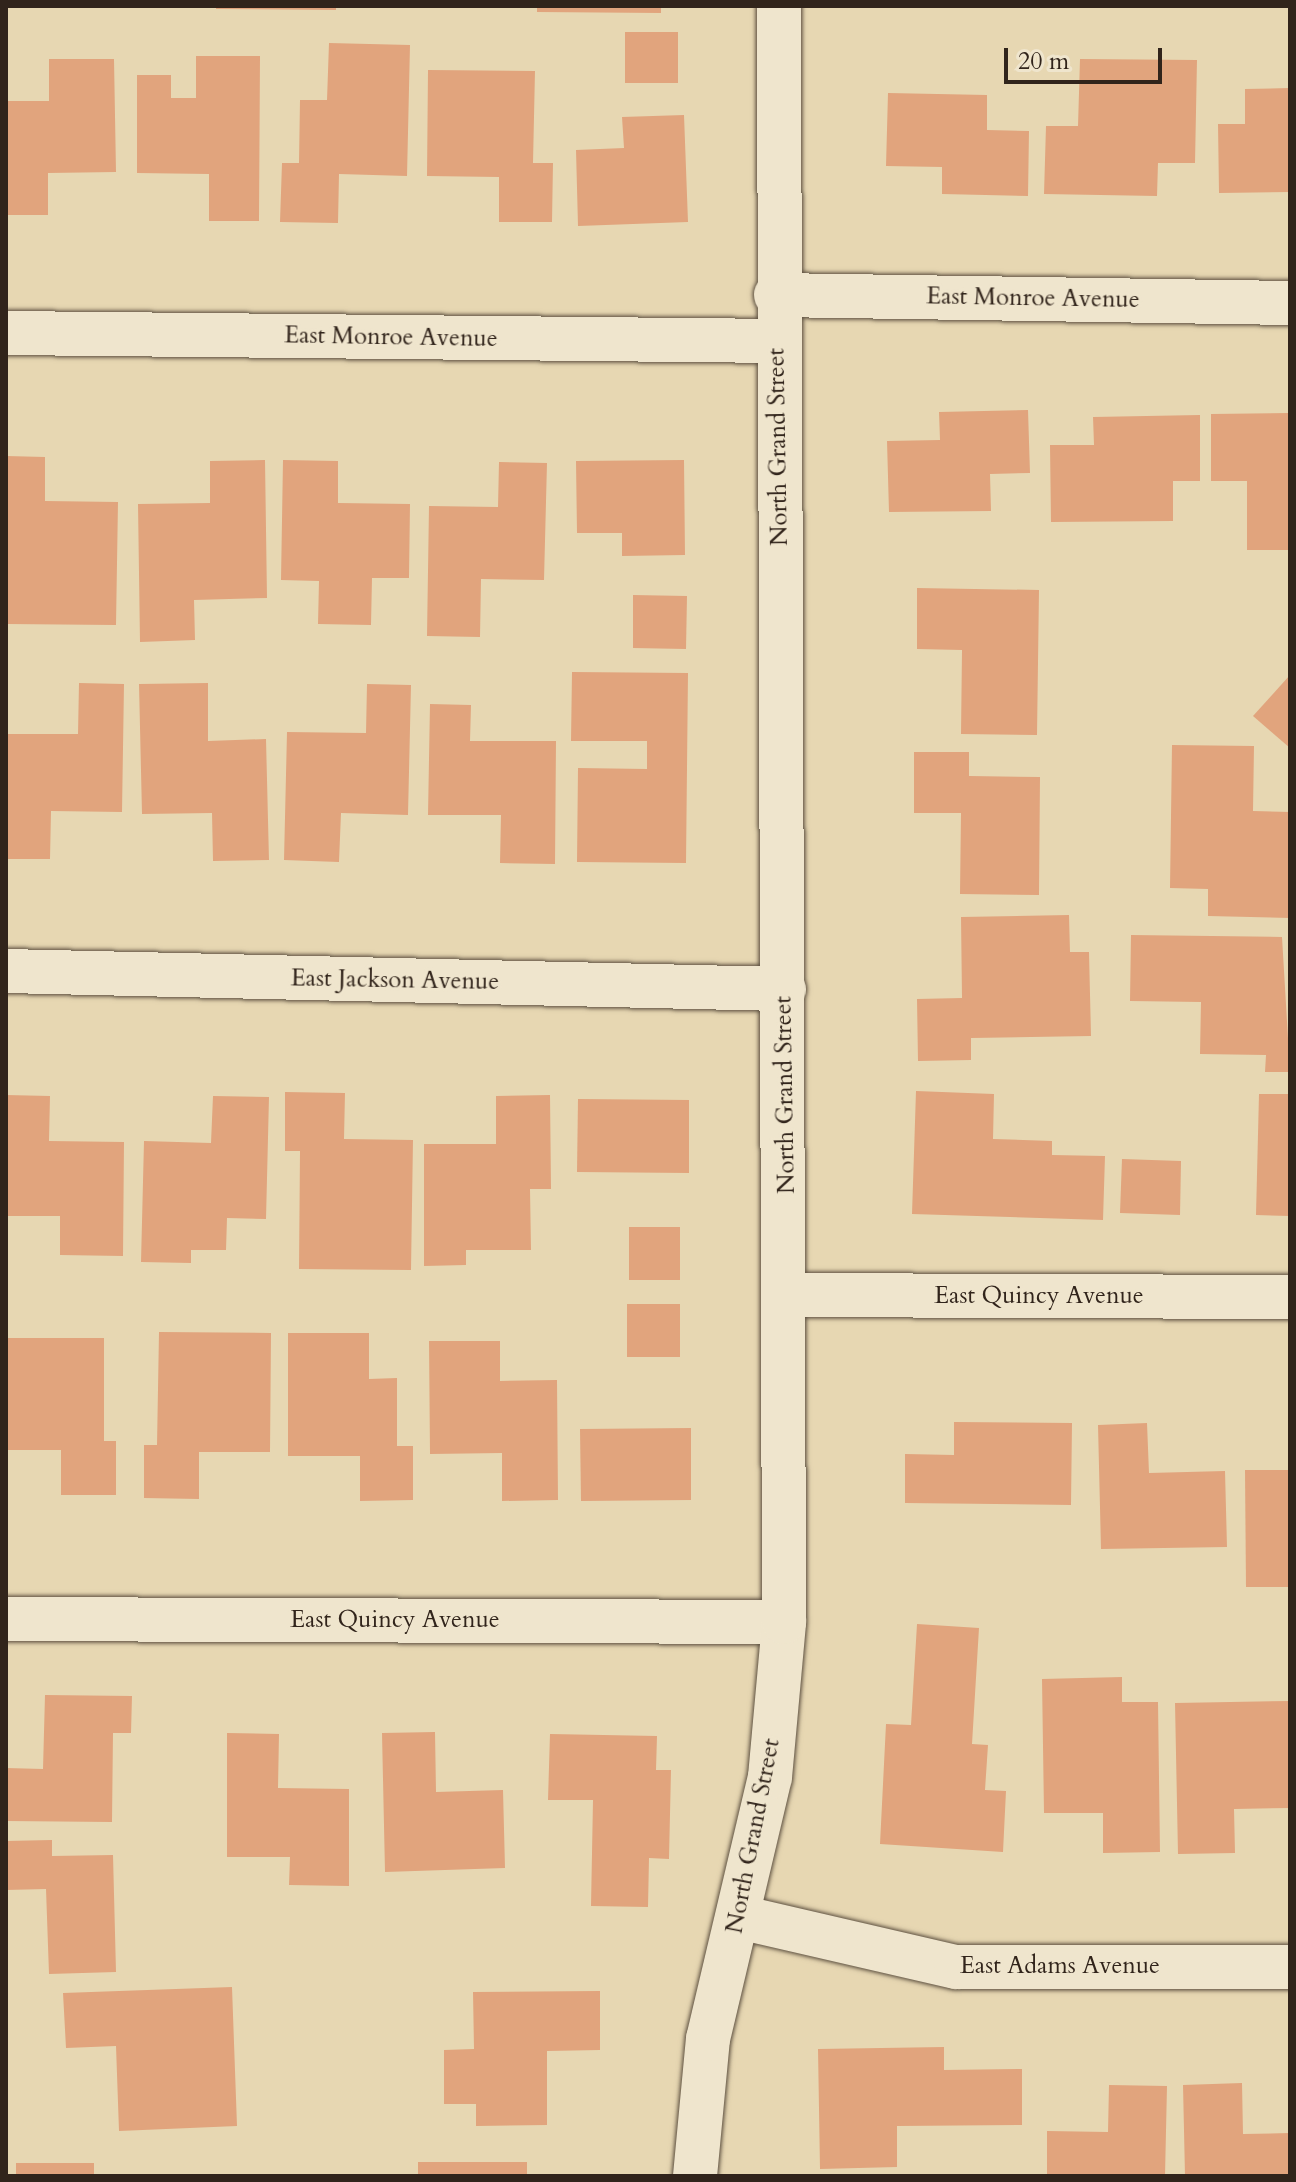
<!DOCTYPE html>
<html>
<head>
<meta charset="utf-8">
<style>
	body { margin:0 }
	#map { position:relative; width:1296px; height:2182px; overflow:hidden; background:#e7d7b2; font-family:Cardo,serif }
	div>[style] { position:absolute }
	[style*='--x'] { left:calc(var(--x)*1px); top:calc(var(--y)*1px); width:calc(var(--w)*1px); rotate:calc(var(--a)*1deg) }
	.building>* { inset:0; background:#e1a47d }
	.roads { filter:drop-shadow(0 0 2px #5e5141) drop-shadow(0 0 2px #5e5141) }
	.minor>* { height:44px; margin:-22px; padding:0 22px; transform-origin:22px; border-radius:22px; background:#efe5cd }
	span { translate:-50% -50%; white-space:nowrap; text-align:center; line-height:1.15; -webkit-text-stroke:6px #efe5cd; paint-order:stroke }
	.street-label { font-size:24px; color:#31241b }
	.frame { position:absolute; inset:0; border:8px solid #31241b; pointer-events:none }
	.scale { position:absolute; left:1004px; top:48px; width:158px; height:36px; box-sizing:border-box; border:4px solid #31241b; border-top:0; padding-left:10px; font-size:24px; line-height:28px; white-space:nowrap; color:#31241b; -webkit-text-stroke:6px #efe5cd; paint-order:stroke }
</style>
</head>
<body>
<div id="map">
	<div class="building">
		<i style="clip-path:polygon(216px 6px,336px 6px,336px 10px,216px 9px)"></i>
		<i style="clip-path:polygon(537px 6px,661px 6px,661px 13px,537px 12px)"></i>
		<i style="clip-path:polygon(625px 32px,678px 32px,678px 83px,625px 83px)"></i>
		<i style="clip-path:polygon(329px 43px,410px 45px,407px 176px,339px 174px,338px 223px,280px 222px,282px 163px,299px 163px,300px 100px,327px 100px)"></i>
		<i style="clip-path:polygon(196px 56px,260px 56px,259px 221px,209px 221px,209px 174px,137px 173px,137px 75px,171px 75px,171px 98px,196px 98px)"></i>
		<i style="clip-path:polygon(49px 59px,114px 59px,116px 172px,48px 173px,48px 215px,6px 215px,6px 101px,49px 101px)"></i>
		<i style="clip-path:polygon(1080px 59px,1197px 60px,1195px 163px,1158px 163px,1157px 196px,1044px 194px,1046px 126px,1078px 126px)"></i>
		<i style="clip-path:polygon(428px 70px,535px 71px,533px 163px,553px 163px,552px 222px,499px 222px,499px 177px,427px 176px)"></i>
		<i style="clip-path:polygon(1290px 88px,1290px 192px,1219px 193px,1218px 124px,1245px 124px,1245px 89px)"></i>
		<i style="clip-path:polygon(888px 93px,987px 95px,987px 130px,1029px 131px,1028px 196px,942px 194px,942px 167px,886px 166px)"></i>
		<i style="clip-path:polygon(684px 115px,688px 222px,578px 226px,576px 150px,624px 148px,622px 117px)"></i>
		<i style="clip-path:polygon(1028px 410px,1030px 473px,990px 474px,991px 511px,889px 512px,887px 441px,940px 440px,939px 412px)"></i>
		<i style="clip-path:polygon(1290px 413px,1290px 550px,1247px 550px,1247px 481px,1211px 481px,1211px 414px)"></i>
		<i style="clip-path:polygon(1200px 415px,1200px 481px,1173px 481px,1173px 521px,1051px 522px,1050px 445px,1094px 445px,1093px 417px)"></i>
		<i style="clip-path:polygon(6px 456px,45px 457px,45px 501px,118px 502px,116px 625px,7px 624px)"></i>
		<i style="clip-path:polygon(265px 460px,267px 598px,194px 600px,195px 640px,140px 642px,138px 504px,210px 503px,210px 461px)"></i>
		<i style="clip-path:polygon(283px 460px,338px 461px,338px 503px,410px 504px,409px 578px,372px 578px,371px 625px,318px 624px,319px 581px,281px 580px)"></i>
		<i style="clip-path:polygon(684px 460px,685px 555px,622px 556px,622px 533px,577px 533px,576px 461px)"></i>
		<i style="clip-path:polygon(499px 462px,547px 463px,544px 580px,481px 579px,480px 637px,427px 636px,429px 506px,498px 507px)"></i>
		<i style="clip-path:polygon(917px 588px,1039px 590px,1037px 735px,961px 734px,962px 650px,917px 649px)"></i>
		<i style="clip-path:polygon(633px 595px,687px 596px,686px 649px,633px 648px)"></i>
		<i style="clip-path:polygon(572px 672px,688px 673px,686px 863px,577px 862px,578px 768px,647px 769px,647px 741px,571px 741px)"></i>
		<i style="clip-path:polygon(1290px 675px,1290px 748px,1253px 716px)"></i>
		<i style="clip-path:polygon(79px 683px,124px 684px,122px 812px,51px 811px,50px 859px,6px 859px,6px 734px,78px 734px)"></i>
		<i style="clip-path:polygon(208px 683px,208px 741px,266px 739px,269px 860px,213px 861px,212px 813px,142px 814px,139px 684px)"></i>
		<i style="clip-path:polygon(367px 684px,411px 685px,408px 815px,341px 813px,339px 862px,284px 860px,287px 732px,366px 733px)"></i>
		<i style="clip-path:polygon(430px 704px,471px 705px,470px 741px,556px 741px,555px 864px,500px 863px,501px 815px,428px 815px)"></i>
		<i style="clip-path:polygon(1172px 745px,1254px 746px,1253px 811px,1290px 812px,1290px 918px,1208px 916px,1208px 889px,1170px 888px)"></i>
		<i style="clip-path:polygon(914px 752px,969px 752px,969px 776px,1040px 777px,1039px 895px,960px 894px,961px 813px,914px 813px)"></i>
		<i style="clip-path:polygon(1069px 915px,1070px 952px,1089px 952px,1091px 1036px,971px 1038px,971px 1060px,918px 1061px,917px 999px,962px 998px,961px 917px)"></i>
		<i style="clip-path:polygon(1131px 935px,1282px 937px,1290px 1072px,1265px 1072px,1266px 1055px,1200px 1054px,1201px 1002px,1130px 1001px)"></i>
		<i style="clip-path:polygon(916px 1091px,994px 1094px,993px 1139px,1052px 1141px,1052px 1155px,1105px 1156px,1103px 1220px,912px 1214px)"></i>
		<i style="clip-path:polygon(285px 1092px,345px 1093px,344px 1139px,413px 1140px,411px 1270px,299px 1269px,300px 1151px,285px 1151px)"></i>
		<i style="clip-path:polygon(1259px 1094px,1290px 1094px,1290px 1216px,1256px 1215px)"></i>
		<i style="clip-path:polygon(6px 1095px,50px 1096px,49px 1141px,124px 1142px,123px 1256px,60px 1255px,60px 1216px,6px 1216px)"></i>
		<i style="clip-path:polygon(550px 1095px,551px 1189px,530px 1189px,531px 1250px,466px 1250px,466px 1265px,424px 1266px,424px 1144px,496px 1144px,496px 1096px)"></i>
		<i style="clip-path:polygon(213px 1096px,269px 1097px,266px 1219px,227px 1218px,226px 1250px,191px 1250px,191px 1263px,141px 1262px,144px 1141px,211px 1143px)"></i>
		<i style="clip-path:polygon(578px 1099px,689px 1100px,689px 1173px,577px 1172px)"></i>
		<i style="clip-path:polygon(1122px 1159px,1181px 1161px,1180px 1215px,1120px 1213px)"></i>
		<i style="clip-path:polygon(629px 1227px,680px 1227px,680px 1280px,629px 1280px)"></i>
		<i style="clip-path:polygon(627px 1304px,680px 1304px,680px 1357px,627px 1357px)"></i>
		<i style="clip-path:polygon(159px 1332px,271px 1333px,270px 1452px,199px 1452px,199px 1499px,144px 1498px,144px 1445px,157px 1445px)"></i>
		<i style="clip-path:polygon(288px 1333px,369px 1333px,369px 1379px,397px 1378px,397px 1446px,413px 1446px,413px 1500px,360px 1501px,360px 1456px,288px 1456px)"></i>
		<i style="clip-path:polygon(6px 1338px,104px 1338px,104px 1441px,116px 1441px,116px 1495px,61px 1495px,61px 1450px,6px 1450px)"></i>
		<i style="clip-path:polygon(429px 1341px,500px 1341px,500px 1381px,557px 1380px,558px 1500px,502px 1501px,502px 1453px,430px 1454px)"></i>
		<i style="clip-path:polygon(954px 1422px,1072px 1423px,1071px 1505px,905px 1503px,905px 1454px,954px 1455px)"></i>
		<i style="clip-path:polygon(1147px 1423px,1149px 1473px,1225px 1471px,1227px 1547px,1101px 1549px,1098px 1425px)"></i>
		<i style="clip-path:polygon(691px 1428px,691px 1500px,581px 1501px,580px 1429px)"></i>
		<i style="clip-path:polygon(1245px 1470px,1290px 1470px,1290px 1587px,1246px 1587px)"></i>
		<i style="clip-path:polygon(917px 1624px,979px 1628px,972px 1744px,988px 1745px,985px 1790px,1006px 1791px,1003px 1852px,880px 1844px,886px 1724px,911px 1725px)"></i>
		<i style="clip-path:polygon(1122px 1677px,1122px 1702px,1158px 1702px,1160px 1852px,1103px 1853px,1103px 1813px,1044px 1813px,1042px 1679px)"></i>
		<i style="clip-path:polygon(45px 1695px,132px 1696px,131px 1733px,113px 1733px,112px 1822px,6px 1821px,6px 1768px,43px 1769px)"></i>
		<i style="clip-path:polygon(1290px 1701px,1290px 1808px,1234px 1809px,1235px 1853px,1178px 1854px,1175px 1703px)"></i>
		<i style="clip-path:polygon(435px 1732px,436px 1792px,503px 1790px,505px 1868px,385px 1872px,382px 1733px)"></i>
		<i style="clip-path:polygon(227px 1733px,279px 1734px,278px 1788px,349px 1789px,349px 1886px,289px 1885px,290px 1857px,227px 1857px)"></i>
		<i style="clip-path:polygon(550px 1734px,657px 1736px,656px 1770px,671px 1770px,669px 1859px,649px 1858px,648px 1907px,591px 1906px,593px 1800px,548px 1800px)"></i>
		<i style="clip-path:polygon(52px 1840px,52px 1856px,113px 1855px,116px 1972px,49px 1974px,46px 1889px,6px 1890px,6px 1841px)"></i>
		<i style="clip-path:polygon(232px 1987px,237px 2126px,119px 2131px,116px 2046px,66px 2048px,63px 1993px)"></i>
		<i style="clip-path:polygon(600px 1991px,600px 2050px,547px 2051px,547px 2125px,476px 2126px,476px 2104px,444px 2104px,444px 2050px,474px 2049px,473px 1992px)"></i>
		<i style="clip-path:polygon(944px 2047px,944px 2070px,1022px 2069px,1022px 2125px,897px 2126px,897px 2167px,820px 2169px,818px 2049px)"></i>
		<i style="clip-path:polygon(1242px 2083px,1243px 2134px,1290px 2133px,1290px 2176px,1185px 2176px,1183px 2085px)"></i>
		<i style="clip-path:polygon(1109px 2085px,1167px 2086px,1165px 2176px,1047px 2176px,1047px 2131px,1108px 2132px)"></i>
		<i style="clip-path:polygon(418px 2162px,527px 2162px,527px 2176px,418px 2176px)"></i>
		<i style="clip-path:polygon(16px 2163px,94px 2163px,94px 2176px,16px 2176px)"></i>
	</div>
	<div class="roads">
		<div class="minor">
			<i style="--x:776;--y:295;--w:514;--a:0.89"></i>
			<i style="--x:6;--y:333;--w:771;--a:0.59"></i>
			<i style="--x:6;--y:971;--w:778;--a:1.33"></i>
			<i style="--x:787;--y:1295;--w:503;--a:0.23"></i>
			<i style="--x:6;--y:1619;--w:778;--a:0.22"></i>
			<i style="--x:739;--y:1917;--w:223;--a:13"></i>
			<i style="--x:956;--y:1967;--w:334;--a:0"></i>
			<i style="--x:695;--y:2176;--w:138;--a:-84.6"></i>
			<i style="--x:708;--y:2039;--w:269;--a:-76.7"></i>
			<i style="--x:770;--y:1777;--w:156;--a:-84.8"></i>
			<i style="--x:784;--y:1622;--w:1616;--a:-90.18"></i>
		</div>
	</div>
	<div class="street-label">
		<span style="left:1033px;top:298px;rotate:1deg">East Monroe Avenue</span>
		<span style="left:391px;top:337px;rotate:1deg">East Monroe Avenue</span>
		<span style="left:778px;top:447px;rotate:-91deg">North Grand Street</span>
		<span style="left:395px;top:980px;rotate:1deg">East Jackson Avenue</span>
		<span style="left:785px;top:1095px;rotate:-91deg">North Grand Street</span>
		<span style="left:1039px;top:1296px">East Quincy Avenue</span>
		<span style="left:395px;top:1620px">East Quincy Avenue</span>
		<span style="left:753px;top:1836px;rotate:-79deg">North Grand Street</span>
		<span style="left:1060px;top:1966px">East Adams Avenue</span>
	</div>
	<div class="frame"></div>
	<div class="scale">20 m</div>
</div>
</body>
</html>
